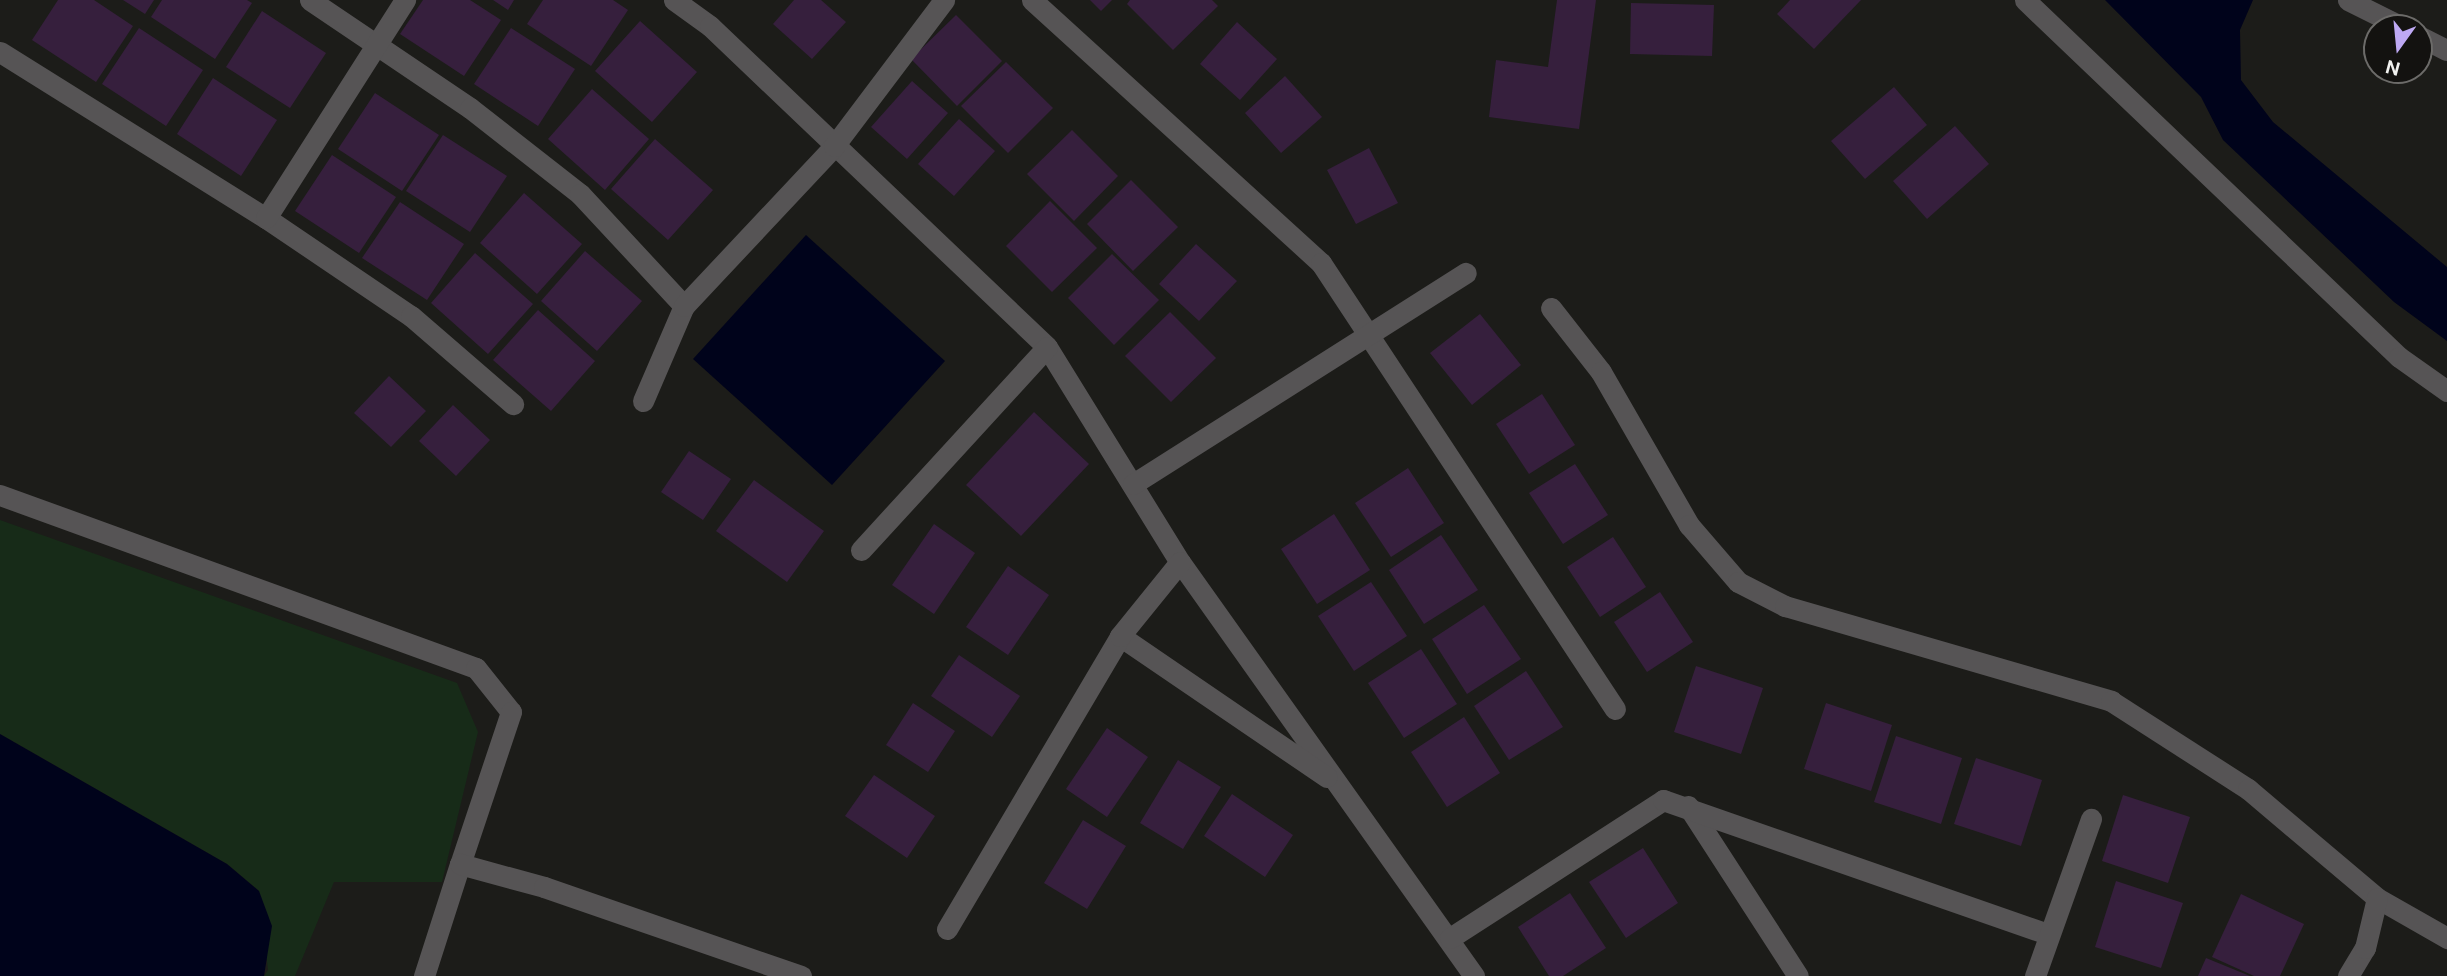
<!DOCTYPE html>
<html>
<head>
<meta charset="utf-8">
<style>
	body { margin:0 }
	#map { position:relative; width:2447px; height:976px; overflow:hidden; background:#1c1c19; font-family:"DM Sans",sans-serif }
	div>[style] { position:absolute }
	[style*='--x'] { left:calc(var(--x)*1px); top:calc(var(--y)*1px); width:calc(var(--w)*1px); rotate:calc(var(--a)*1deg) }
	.green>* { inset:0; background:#172b18 }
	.water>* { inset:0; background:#00031b }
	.building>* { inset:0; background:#361f3d }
	.minor>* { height:21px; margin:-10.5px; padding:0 10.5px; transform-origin:10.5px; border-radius:10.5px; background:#565455 }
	span { translate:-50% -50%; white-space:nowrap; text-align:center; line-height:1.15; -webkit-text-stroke:5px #131210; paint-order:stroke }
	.north { position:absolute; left:2363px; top:14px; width:70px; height:70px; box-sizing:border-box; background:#131210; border:2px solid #6c6b69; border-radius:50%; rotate:195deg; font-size:19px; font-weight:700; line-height:28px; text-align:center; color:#f1f1ef }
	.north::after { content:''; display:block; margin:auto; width:24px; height:32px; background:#bea9f4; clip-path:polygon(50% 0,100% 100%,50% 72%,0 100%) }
</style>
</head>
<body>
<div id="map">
	<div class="green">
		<i style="clip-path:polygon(0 520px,457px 683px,478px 732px,442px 882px,334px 882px,295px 976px,264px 976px,268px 970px,259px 891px,227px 864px,0 734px)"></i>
	</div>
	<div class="water">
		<i style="clip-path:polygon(2105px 0,2253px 0,2240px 30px,2241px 80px,2273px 122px,2447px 267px,2447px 341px,2394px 302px,2223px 140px,2201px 97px)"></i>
		<i style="clip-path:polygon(806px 235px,945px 361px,832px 485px,693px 359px)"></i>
		<i style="clip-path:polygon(0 734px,227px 864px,259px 891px,272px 926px,264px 976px,0 976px)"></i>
	</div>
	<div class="building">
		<i style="clip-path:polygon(58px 0,94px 0,133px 26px,96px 82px,32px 40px)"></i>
		<i style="clip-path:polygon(123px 0,154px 0,145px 14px)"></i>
		<i style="clip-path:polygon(162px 0,247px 0,252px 3px,215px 59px,151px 17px)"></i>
		<i style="clip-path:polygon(423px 0,470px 0,501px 20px,464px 76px,400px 34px)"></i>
		<i style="clip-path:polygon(493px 0,514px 0,508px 10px)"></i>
		<i style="clip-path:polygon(543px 0,613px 0,628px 10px,591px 66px,527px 24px)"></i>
		<i style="clip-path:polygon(794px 0,821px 0,846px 22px,812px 59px,773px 24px)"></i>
		<i style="clip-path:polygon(1090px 0,1112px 0,1101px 11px)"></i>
		<i style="clip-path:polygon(1130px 0,1212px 0,1218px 6px,1173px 50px,1127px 4px)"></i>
		<i style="clip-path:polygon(1557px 0,1596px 0,1579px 129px,1489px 117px,1496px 60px,1548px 67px)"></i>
		<i style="clip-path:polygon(1790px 0,1861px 0,1814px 49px,1777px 14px)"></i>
		<i style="clip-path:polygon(1631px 3px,1714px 5px,1712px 56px,1630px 54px)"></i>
		<i style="clip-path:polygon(262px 11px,326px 53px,290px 108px,226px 67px)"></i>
		<i style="clip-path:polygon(956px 15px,1002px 61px,957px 106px,911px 59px)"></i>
		<i style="clip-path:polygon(640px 21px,697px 72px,652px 122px,595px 71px)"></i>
		<i style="clip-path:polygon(1237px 22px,1277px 59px,1240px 100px,1200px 64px)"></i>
		<i style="clip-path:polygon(139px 28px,203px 70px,166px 126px,102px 84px)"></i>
		<i style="clip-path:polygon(511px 28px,575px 69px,538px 126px,474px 84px)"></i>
		<i style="clip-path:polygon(1006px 62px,1053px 108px,1008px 153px,961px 106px)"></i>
		<i style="clip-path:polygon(1285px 76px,1322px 117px,1281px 153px,1245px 113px)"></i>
		<i style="clip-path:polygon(213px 78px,277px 120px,241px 176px,177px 134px)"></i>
		<i style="clip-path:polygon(912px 81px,948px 113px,907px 159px,871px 127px)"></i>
		<i style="clip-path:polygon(1894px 87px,1927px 125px,1865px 179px,1831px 141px)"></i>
		<i style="clip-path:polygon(592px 89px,649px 139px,605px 190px,548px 139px)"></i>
		<i style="clip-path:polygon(375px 93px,439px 135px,402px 191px,338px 149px)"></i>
		<i style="clip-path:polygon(959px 119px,995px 151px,954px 196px,918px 164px)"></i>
		<i style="clip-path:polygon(1955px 126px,1989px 164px,1927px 219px,1893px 181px)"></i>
		<i style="clip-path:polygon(1072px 130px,1118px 176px,1074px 221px,1027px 174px)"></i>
		<i style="clip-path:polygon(443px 135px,507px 176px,470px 232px,406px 191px)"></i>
		<i style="clip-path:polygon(655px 139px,713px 190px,668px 240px,611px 189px)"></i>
		<i style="clip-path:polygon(1369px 148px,1398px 203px,1356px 224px,1327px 170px)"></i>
		<i style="clip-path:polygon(332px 155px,396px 197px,359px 253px,295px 211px)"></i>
		<i style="clip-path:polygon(1131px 180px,1178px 227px,1133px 271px,1087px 224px)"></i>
		<i style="clip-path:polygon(524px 193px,582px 244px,537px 294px,480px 243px)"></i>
		<i style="clip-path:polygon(1050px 201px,1097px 248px,1052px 292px,1006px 246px)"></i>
		<i style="clip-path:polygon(400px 202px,464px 244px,427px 300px,362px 258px)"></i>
		<i style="clip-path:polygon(1196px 244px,1237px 281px,1199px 321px,1159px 284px)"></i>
		<i style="clip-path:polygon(585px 251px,642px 301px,597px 351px,541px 301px)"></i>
		<i style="clip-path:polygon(475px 253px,533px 304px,488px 354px,431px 303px)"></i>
		<i style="clip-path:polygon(1112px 254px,1159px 300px,1114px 345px,1068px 298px)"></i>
		<i style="clip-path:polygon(538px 310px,595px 361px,551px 411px,493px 360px)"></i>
		<i style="clip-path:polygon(1170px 312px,1216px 358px,1171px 402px,1125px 356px)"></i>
		<i style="clip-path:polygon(1480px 314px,1521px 365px,1472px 405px,1430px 353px)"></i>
		<i style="clip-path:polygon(389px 376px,426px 411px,391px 447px,354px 413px)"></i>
		<i style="clip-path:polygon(1542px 394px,1575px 445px,1529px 474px,1496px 424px)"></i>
		<i style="clip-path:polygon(453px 405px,490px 440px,456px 476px,419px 441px)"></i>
		<i style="clip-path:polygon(1034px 412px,1089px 464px,1021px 536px,966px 485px)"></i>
		<i style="clip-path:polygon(689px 451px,731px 479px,703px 520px,661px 492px)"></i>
		<i style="clip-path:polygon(1575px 464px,1608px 515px,1563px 544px,1529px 493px)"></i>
		<i style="clip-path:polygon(1408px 468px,1444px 523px,1391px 557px,1355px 503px)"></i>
		<i style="clip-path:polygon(754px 480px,824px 531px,787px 582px,716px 531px)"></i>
		<i style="clip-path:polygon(1334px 514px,1370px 570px,1317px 604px,1281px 549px)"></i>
		<i style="clip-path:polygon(934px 524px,975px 553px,934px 614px,892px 585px)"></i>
		<i style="clip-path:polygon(1441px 535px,1478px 590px,1424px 624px,1389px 570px)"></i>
		<i style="clip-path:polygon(1613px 537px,1646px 587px,1600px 617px,1567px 567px)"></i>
		<i style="clip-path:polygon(1008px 566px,1049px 595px,1008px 655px,966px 627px)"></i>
		<i style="clip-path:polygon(1371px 582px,1407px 636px,1354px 671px,1318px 616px)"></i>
		<i style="clip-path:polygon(1660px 592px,1693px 642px,1647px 672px,1614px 622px)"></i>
		<i style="clip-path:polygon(1484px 605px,1521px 659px,1467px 694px,1432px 639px)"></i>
		<i style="clip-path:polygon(1421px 649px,1457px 704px,1404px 738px,1368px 683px)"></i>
		<i style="clip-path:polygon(959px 655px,1020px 696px,992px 737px,931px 696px)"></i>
		<i style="clip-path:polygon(1696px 666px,1763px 688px,1741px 754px,1674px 732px)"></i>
		<i style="clip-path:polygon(1526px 671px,1563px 727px,1509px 760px,1474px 706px)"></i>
		<i style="clip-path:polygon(913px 703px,955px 731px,928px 772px,886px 745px)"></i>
		<i style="clip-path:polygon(1826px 703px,1892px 725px,1871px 791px,1804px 769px)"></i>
		<i style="clip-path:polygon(1464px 717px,1500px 773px,1447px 807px,1411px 752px)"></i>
		<i style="clip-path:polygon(1107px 728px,1148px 757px,1107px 817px,1066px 789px)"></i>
		<i style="clip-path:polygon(1896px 736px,1962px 758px,1941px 824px,1874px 802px)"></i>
		<i style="clip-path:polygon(1976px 758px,2042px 780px,2021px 846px,1954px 824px)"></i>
		<i style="clip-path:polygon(1178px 760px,1221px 787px,1183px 849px,1140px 823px)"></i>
		<i style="clip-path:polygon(874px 775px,935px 816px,907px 858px,845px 816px)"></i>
		<i style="clip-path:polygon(1232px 794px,1293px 835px,1265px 877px,1204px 836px)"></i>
		<i style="clip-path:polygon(2123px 795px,2190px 817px,2168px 883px,2102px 861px)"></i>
		<i style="clip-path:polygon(1083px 820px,1126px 846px,1087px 909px,1044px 883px)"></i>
		<i style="clip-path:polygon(1643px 848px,1678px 903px,1626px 938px,1589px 882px)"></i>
		<i style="clip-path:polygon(2116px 881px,2183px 903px,2161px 968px,2095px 947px)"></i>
		<i style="clip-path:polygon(1570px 893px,1606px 948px,1563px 976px,1549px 976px,1518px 927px)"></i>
		<i style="clip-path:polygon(2241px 894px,2304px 924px,2280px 976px,2254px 976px,2212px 957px)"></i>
		<i style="clip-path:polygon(2206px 958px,2250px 976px,2198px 976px)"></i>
	</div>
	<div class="minor">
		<i style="--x:310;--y:0;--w:193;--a:34"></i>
		<i style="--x:470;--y:108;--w:140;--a:38"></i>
		<i style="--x:580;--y:194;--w:153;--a:47.1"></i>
		<i style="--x:674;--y:0;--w:44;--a:35.8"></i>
		<i style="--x:710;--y:26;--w:465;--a:43.6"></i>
		<i style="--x:1047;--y:347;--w:253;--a:58.3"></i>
		<i style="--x:1180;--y:562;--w:508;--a:54.62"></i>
		<i style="--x:1032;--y:0;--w:391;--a:42.3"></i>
		<i style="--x:1321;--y:263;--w:534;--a:56.61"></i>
		<i style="--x:2025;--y:0;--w:517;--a:43.67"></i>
		<i style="--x:2399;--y:357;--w:59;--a:35.3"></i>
		<i style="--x:2348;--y:0;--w:63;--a:26.6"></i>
		<i style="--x:2419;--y:36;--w:31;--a:27"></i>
		<i style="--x:0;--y:52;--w:314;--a:32"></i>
		<i style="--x:266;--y:218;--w:175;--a:34.1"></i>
		<i style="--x:411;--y:316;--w:135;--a:40.8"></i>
		<i style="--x:266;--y:218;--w:259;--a:-57.5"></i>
		<i style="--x:1551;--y:308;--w:81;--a:52"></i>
		<i style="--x:1601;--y:372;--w:177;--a:60.1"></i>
		<i style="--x:1689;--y:525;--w:75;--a:49.3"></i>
		<i style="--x:1738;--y:582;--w:53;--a:27.1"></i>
		<i style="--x:1785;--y:606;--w:340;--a:16.2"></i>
		<i style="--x:2111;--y:701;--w:163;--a:32.7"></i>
		<i style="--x:2248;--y:789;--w:169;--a:40.2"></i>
		<i style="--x:2377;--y:898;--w:81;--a:29.7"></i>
		<i style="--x:643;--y:401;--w:103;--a:-66.7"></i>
		<i style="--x:684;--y:306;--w:219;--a:-46.8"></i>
		<i style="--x:834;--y:146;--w:183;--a:-53"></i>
		<i style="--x:1133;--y:484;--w:394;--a:-32.4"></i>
		<i style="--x:0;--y:495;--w:506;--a:19.97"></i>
		<i style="--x:476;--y:668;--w:56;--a:51.5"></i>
		<i style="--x:511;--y:712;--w:160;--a:108.5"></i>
		<i style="--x:861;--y:550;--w:275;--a:-47.5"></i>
		<i style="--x:1120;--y:636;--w:250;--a:34.3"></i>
		<i style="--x:1688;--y:806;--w:202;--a:57.1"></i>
		<i style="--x:947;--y:929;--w:340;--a:-59.4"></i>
		<i style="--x:1120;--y:636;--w:95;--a:-51"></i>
		<i style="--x:1450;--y:938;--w:254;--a:-32.9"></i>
		<i style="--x:1663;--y:800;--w:408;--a:19.2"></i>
		<i style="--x:424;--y:976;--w:118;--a:-72.2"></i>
		<i style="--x:460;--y:864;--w:87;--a:15.3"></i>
		<i style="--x:544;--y:887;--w:272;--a:19.1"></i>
		<i style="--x:2035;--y:976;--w:167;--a:-70.4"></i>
		<i style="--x:2348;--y:976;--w:33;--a:-59"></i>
		<i style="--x:2365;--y:948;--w:51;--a:-76.5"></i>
	</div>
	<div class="north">N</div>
</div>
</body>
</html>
